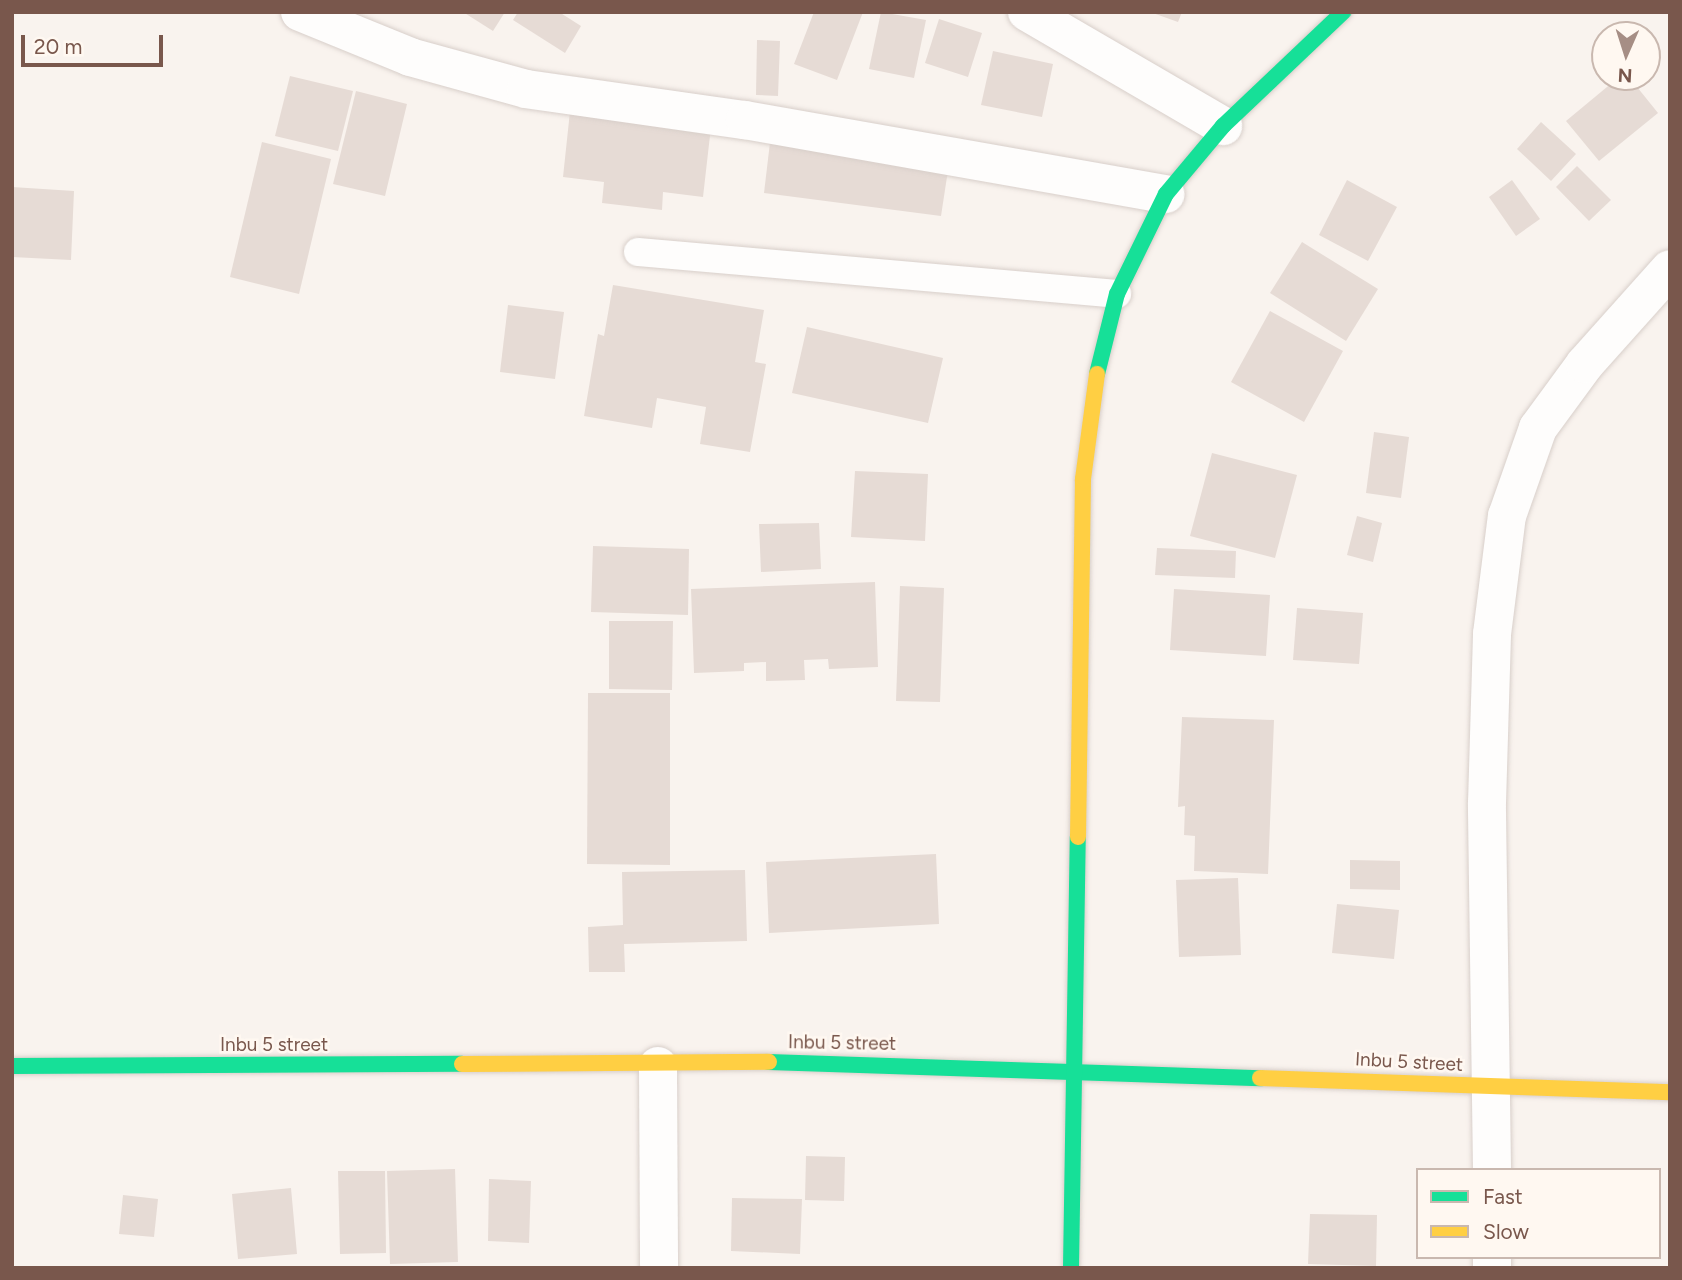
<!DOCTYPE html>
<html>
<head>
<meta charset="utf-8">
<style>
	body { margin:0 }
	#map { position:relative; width:1682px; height:1280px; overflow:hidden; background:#f9f3ee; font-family:Figtree,sans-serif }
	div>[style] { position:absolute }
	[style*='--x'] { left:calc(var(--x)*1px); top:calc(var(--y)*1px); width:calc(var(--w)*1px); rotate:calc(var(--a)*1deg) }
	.building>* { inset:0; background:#e6dbd5 }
	.roads { filter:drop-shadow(0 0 2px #d8cfca) drop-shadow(0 0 2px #d8cfca) }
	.lane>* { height:28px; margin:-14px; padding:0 14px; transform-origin:14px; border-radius:14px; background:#fefdfc }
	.street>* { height:38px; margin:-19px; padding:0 19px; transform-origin:19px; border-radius:19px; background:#fefdfc }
	.fast>* { height:16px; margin:-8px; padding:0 8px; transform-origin:8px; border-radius:8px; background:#16e098 }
	.slow>* { height:16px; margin:-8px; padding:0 8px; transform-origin:8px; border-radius:8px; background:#ffcf43 }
	span { translate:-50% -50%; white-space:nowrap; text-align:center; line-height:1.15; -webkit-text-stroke:5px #fff8f1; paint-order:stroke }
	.street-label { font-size:19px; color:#79574c }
	.frame { position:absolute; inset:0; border:14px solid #79574c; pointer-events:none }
	.legend { position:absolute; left:1416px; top:1168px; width:245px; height:91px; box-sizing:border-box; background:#fff8f1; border:2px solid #c9b8af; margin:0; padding:9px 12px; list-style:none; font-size:21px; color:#79574c }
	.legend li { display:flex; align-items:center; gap:14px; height:35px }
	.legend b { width:35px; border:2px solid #c9b8af }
	.north { position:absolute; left:1591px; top:21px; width:70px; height:70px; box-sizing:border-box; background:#fff8f1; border:2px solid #c9b8af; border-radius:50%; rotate:183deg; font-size:19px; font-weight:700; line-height:28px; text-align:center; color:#79574c }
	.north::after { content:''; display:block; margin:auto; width:24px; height:32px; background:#a68e85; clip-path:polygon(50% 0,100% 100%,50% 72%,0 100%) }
	.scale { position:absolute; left:21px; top:35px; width:142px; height:32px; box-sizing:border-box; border:4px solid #79574c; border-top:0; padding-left:9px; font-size:21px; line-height:24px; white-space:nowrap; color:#79574c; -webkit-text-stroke:5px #fff8f1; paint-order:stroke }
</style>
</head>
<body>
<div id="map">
	<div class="building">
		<i style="clip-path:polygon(463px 12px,505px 12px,493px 31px)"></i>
		<i style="clip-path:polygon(518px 12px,559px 12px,581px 26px,565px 53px,513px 20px)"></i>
		<i style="clip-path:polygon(814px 12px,863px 12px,837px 80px,794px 64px)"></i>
		<i style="clip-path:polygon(881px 12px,926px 20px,914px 78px,869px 69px)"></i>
		<i style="clip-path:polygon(1150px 12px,1182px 12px,1178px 22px)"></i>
		<i style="clip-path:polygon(939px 19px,982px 33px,968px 77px,925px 63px)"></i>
		<i style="clip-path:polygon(757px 40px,780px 41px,778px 96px,756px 95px)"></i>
		<i style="clip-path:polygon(993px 51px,1053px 64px,1042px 117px,981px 105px)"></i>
		<i style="clip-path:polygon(290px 76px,353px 91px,338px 151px,275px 136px)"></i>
		<i style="clip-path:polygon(1619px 77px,1629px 77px,1658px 113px,1599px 161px,1566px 121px)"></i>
		<i style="clip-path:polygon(356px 91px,407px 104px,385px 196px,333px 184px)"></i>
		<i style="clip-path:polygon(571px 102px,712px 118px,703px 197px,663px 192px,662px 210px,602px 203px,604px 182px,563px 177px)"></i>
		<i style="clip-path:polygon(1541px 122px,1576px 154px,1551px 181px,1517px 149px)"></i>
		<i style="clip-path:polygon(771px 134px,950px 157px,941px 216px,764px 193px)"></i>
		<i style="clip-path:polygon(262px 142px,331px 159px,299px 294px,230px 277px)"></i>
		<i style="clip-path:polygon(1577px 166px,1611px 200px,1589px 221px,1556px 187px)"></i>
		<i style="clip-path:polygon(1347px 180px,1397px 207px,1368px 261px,1319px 235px)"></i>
		<i style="clip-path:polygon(1512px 180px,1540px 219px,1516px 236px,1489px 197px)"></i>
		<i style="clip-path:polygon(12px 187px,74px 191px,71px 260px,12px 257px)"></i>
		<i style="clip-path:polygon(1302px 242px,1378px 289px,1346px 341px,1270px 293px)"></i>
		<i style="clip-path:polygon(613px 285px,764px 310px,755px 362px,766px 364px,750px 452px,700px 444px,706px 407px,657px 398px,652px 428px,584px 416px,598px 334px,604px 336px)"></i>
		<i style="clip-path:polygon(508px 305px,564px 312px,555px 379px,500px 372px)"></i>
		<i style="clip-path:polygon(1270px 311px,1343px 351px,1304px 422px,1231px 382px)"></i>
		<i style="clip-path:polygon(807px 327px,943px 358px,928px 423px,792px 393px)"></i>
		<i style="clip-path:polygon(1374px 432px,1409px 437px,1401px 498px,1366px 493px)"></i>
		<i style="clip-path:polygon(1212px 453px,1297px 475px,1275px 558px,1190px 536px)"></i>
		<i style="clip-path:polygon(855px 471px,928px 474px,925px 541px,851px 537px)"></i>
		<i style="clip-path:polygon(1357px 516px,1382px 523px,1373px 562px,1347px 555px)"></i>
		<i style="clip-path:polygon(819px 523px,821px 569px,761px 572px,759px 524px)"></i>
		<i style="clip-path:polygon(593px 546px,689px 549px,688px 615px,591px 612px)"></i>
		<i style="clip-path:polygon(1157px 548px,1236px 551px,1235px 578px,1155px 575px)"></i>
		<i style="clip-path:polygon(875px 582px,878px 667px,829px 669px,828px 659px,804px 660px,805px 680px,766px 681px,766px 662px,744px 663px,744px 671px,694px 673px,691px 589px)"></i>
		<i style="clip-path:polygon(900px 586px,944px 588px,940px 702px,896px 701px)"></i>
		<i style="clip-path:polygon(1174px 589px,1270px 595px,1266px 656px,1170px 650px)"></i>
		<i style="clip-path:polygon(1297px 608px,1363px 613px,1359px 664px,1293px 660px)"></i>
		<i style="clip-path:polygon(609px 621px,673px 621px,672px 690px,609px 689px)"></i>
		<i style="clip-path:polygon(588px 693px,670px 693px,670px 865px,587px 864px)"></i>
		<i style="clip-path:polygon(1182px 717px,1274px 720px,1268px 874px,1194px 871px,1195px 836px,1184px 835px,1185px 806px,1178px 807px)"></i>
		<i style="clip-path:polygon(936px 854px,939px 924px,769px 933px,766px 862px)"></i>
		<i style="clip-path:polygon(1350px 860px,1400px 861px,1400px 890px,1350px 889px)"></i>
		<i style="clip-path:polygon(745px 870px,747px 941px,624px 944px,625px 972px,589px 972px,588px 927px,623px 925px,622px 872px)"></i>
		<i style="clip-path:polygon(1238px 878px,1241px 955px,1179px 957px,1176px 880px)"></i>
		<i style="clip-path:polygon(1337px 904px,1399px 910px,1394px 959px,1332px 953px)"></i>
		<i style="clip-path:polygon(806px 1156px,845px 1157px,844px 1201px,805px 1200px)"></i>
		<i style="clip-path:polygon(455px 1169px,458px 1262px,390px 1264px,387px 1171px)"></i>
		<i style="clip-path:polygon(338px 1171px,385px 1171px,386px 1253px,340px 1254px)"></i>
		<i style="clip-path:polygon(489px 1179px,531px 1181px,529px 1243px,488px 1241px)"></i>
		<i style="clip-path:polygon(291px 1188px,297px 1254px,238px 1259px,232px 1194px)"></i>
		<i style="clip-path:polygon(123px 1195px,158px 1199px,154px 1237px,119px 1234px)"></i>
		<i style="clip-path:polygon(732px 1198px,802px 1199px,800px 1254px,731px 1251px)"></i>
		<i style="clip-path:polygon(1310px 1214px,1377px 1215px,1376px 1266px,1308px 1264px)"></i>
	</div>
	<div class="roads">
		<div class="lane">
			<i style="--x:638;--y:252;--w:481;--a:5"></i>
		</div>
		<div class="street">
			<i style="--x:300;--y:12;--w:119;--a:22.2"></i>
			<i style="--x:410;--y:57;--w:120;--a:15.4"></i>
			<i style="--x:526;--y:89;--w:221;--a:8.1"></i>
			<i style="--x:745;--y:120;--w:427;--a:10"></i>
			<i style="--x:1027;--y:12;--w:227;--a:30.2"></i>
			<i style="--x:658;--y:1066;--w:202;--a:89.7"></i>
			<i style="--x:1492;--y:1170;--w:367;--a:-90.8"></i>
			<i style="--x:1487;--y:803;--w:169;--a:-88.3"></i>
			<i style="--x:1492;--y:634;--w:119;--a:-82.8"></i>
			<i style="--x:1507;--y:516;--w:93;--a:-70.6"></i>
			<i style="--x:1538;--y:428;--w:79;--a:-53.7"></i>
			<i style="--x:1585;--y:364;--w:127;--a:-48.2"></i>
			<i style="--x:1492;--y:1257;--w:11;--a:90"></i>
		</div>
		<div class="fast">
			<i style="--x:1097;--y:374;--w:82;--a:-76"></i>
			<i style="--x:1117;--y:294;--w:111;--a:-63.9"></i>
			<i style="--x:1166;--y:194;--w:89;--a:-50"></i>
			<i style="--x:1223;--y:126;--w:166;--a:-43.5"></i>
			<i style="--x:769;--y:1062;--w:491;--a:1.9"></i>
			<i style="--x:12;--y:1066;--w:450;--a:-0.3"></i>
			<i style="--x:1071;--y:1268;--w:431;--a:-89.1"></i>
		</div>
		<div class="slow">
			<i style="--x:1078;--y:837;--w:358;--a:-89.2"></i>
			<i style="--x:1083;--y:479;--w:106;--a:-82.4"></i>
			<i style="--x:462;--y:1064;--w:307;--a:-0.4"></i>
			<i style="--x:1260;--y:1078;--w:410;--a:2"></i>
		</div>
	</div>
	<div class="street-label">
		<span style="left:842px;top:1043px;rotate:1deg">Inbu 5 street</span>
		<span style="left:274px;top:1045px">Inbu 5 street</span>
		<span style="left:1409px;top:1062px;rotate:3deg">Inbu 5 street</span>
	</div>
	<div class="frame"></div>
	<ul class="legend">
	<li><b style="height:9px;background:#16e098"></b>Fast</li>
	<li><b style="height:9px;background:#ffcf43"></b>Slow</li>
	</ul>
	<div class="north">N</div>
	<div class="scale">20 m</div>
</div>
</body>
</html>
